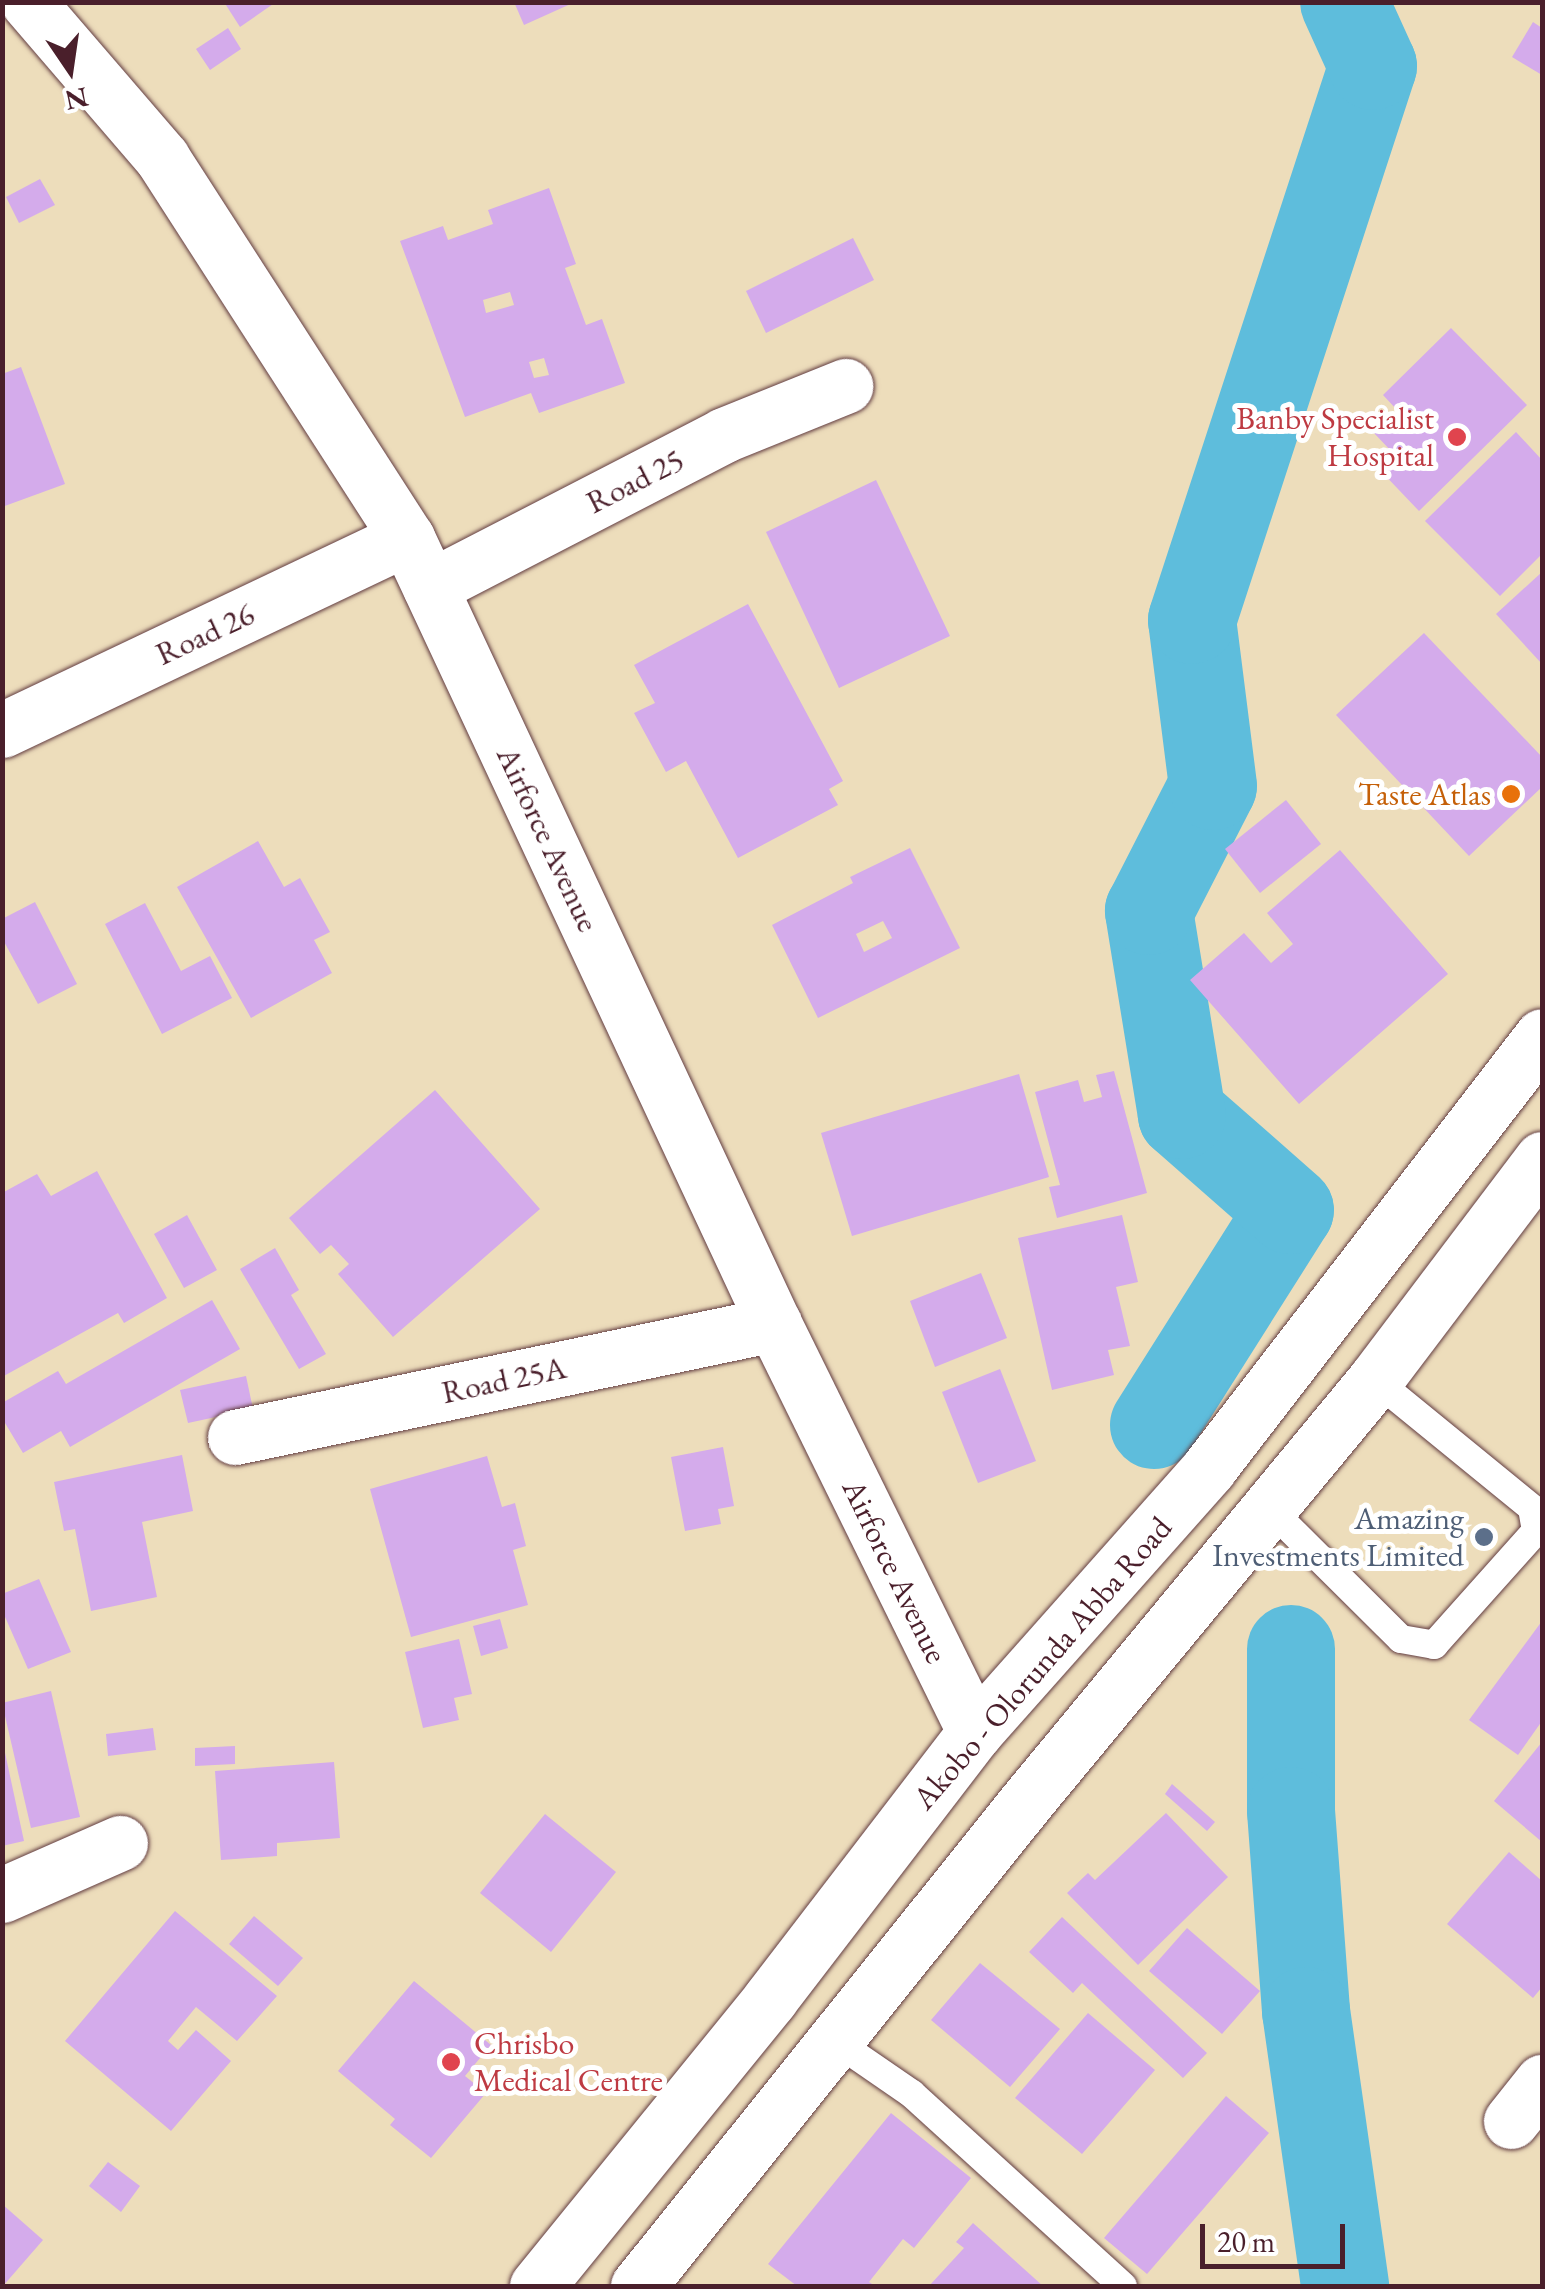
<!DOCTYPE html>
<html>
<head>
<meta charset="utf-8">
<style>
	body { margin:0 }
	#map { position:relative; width:1545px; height:2289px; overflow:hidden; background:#edddbb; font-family:"EB Garamond",serif }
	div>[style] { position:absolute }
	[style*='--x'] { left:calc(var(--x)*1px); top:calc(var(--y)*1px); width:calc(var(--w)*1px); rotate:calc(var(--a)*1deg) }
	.river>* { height:88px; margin:-44px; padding:0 44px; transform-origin:44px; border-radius:44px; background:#5ebddc }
	.building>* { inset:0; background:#d4abeb }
	.roads { filter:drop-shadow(0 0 2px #623c41) drop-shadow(0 0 2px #623c41) }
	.service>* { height:28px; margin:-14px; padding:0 14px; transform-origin:14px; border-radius:14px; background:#fff }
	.minor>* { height:55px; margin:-27.5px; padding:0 27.5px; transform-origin:27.5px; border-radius:27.5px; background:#fff }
	.secondary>* { height:55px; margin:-27.5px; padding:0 27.5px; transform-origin:27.5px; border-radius:27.5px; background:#fff }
	.dots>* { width:28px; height:28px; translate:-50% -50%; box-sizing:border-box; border:5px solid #fff; border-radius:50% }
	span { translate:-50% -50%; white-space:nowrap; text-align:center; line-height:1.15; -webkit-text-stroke:10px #fff; paint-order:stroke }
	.health-label { font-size:32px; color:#be3a42 }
	.right { translate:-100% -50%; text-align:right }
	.left { translate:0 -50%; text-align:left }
	.street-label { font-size:32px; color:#4a1f2b }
	.food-label { font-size:32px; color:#c56008 }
	.service-label { font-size:32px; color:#4e5e75 }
	.frame { position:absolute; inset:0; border:5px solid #4a1f2b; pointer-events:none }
	.north { position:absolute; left:20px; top:20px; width:100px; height:100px; -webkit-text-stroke:8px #fff; paint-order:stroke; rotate:167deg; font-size:28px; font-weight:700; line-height:40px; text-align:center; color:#4a1f2b }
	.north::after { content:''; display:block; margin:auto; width:35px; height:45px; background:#4a1f2b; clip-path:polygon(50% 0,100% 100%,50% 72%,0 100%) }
	.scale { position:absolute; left:1200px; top:2224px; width:145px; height:45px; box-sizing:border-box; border:5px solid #4a1f2b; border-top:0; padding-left:12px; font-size:30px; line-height:35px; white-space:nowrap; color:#4a1f2b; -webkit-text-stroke:8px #fff; paint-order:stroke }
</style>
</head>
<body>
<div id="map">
	<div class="river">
		<i style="--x:1154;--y:1425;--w:254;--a:-57.7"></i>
		<i style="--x:1290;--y:1210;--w:144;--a:-138.7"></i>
		<i style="--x:1182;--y:1115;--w:207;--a:-99.2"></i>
		<i style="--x:1149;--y:911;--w:140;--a:-62.9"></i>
		<i style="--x:1213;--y:786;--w:167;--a:-97.2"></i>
		<i style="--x:1192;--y:620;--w:583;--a:-71.91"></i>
		<i style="--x:1373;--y:66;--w:70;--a:-114.4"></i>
		<i style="--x:1291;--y:1649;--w:162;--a:90"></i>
		<i style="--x:1291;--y:1811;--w:201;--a:85.7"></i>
		<i style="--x:1306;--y:2011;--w:278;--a:81.9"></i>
	</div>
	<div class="building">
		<i style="clip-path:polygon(224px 2px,276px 2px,240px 27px)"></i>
		<i style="clip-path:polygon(514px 2px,575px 2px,524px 25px)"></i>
		<i style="clip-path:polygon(1533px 22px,1542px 28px,1542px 75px,1512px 57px)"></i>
		<i style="clip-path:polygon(228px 28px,241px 49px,210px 70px,196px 49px)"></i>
		<i style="clip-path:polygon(40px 179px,55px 205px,19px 223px,6px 197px)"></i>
		<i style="clip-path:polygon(evenodd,549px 188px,576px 264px,565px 268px,586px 325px,602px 319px,625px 383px,539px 413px,531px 393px,465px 417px,400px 241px,443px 226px,448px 240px,493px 224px,488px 210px,549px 188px,510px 292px,514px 305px,486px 313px,483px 300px,510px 292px,549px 188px,544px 358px,549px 375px,534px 378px,529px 362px,544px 358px)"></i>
		<i style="clip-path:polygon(853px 238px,874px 280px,766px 333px,746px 291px)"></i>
		<i style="clip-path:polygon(1451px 328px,1527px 405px,1419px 511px,1378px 468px,1393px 453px,1373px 432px,1397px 410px,1383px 395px)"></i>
		<i style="clip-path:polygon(21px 367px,65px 484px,2px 507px,2px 374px)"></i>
		<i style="clip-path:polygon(1516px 432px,1542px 460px,1542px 554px,1500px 596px,1425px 521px)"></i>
		<i style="clip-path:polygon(876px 480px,950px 636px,839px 688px,766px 532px)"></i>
		<i style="clip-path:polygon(1542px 572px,1542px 664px,1496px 614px)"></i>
		<i style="clip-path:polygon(748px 604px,843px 781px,829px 789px,838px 805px,738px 858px,686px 761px,666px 772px,634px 713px,655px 703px,634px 665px)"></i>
		<i style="clip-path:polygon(1424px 633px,1542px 757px,1542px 787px,1469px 856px,1336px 715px)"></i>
		<i style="clip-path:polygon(1286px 800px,1321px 844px,1260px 893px,1225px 849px)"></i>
		<i style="clip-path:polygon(258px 841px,284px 887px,300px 878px,330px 932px,314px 940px,332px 973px,251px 1018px,177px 887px)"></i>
		<i style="clip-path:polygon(evenodd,910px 848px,960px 948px,818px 1018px,772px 925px,853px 883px,850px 877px,910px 848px,883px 921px,892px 938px,864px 952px,856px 934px,883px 921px)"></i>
		<i style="clip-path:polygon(1340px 850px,1448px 974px,1299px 1104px,1190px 980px,1244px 933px,1271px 963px,1293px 944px,1267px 913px)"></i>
		<i style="clip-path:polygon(35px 902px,77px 984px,38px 1004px,2px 938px,2px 919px)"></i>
		<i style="clip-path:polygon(145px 903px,181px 971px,210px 956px,232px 998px,162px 1034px,105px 924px)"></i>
		<i style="clip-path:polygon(1114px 1071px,1147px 1193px,1057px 1218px,1049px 1187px,1060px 1185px,1035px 1092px,1078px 1080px,1084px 1102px,1102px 1097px,1096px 1075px)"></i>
		<i style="clip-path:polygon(1019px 1074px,1049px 1177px,852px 1236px,821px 1133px)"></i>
		<i style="clip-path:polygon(435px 1090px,540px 1209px,393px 1337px,338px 1274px,349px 1264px,331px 1245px,320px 1254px,289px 1218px)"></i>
		<i style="clip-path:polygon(97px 1171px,167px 1298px,124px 1323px,118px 1313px,2px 1377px,2px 1193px,37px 1174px,51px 1196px)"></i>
		<i style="clip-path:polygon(187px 1215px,217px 1270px,184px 1288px,154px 1234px)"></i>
		<i style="clip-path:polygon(1122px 1215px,1138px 1282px,1116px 1287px,1130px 1346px,1108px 1350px,1114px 1375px,1052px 1390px,1018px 1238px)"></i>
		<i style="clip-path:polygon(275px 1248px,299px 1290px,291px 1295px,326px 1354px,299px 1369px,240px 1269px)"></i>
		<i style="clip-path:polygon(981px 1273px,1007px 1338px,935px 1367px,910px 1301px)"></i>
		<i style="clip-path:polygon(212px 1300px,240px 1349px,70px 1447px,61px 1431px,23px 1453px,2px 1418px,2px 1403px,58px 1371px,66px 1384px)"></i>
		<i style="clip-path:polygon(1000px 1369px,1036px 1461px,978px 1483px,942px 1392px)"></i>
		<i style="clip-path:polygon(246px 1376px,253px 1409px,188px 1423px,180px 1390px)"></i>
		<i style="clip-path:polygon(723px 1447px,734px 1506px,718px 1509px,721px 1524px,685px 1531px,671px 1457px)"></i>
		<i style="clip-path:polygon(182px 1455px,193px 1511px,142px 1522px,157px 1597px,91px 1611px,75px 1529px,64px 1531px,54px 1482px)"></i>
		<i style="clip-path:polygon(487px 1456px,502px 1507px,515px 1503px,526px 1546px,513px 1550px,528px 1605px,411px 1637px,370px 1489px)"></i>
		<i style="clip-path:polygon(39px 1579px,71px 1652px,28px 1669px,2px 1610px,2px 1594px)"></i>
		<i style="clip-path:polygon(500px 1619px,508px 1648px,481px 1656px,473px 1626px)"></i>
		<i style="clip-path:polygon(1542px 1621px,1542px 1721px,1518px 1755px,1469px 1720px)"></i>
		<i style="clip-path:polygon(459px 1639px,472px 1694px,454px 1698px,459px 1720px,423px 1728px,405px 1652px)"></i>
		<i style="clip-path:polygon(51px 1691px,80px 1817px,31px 1828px,2px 1703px)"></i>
		<i style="clip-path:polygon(153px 1728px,156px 1750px,108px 1756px,106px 1734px)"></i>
		<i style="clip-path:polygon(1542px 1742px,1542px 1842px,1494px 1801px)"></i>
		<i style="clip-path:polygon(235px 1746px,235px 1764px,195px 1766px,195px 1748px)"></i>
		<i style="clip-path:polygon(4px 1748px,24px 1841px,2px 1846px,2px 1749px)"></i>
		<i style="clip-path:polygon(334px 1762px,340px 1838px,277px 1843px,277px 1856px,221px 1860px,215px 1771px)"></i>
		<i style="clip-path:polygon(1172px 1784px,1215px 1822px,1207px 1831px,1165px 1794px)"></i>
		<i style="clip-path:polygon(1166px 1813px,1228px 1877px,1138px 1965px,1067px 1893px,1088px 1873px,1095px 1880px)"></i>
		<i style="clip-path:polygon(545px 1814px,616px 1872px,551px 1952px,480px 1893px)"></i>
		<i style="clip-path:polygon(1509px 1852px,1542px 1881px,1542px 1987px,1533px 1998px,1447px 1924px)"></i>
		<i style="clip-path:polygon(175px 1911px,277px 1996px,237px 2041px,196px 2007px,168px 2041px,178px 2050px,196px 2030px,231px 2061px,171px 2131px,65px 2041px)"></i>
		<i style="clip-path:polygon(254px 1916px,303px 1958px,278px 1986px,229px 1944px)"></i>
		<i style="clip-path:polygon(1062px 1917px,1207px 2053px,1183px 2078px,1082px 1983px,1073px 1993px,1029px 1952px)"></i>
		<i style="clip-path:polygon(1187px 1928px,1260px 1991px,1222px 2034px,1149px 1971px)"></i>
		<i style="clip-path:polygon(980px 1963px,1060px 2029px,1010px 2087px,931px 2020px)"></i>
		<i style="clip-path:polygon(414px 1981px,491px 2045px,465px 2076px,486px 2093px,431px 2158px,390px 2125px,395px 2119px,338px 2071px)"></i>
		<i style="clip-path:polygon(1088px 2013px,1155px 2070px,1082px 2154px,1015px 2098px)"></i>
		<i style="clip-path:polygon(1226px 2096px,1269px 2133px,1147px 2274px,1104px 2238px)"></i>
		<i style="clip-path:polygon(891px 2113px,971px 2178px,914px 2248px,903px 2239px,869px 2282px,875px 2286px,797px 2286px,768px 2264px)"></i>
		<i style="clip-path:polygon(108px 2162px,140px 2186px,121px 2212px,89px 2186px)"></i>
		<i style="clip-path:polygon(2px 2204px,43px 2240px,3px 2286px,2px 2286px)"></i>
		<i style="clip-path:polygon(973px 2223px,1043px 2286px,929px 2286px,964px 2248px,956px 2242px)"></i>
	</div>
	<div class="roads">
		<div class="service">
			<i style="--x:1269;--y:1508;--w:186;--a:44.8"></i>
			<i style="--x:1401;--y:1639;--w:34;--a:10"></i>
			<i style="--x:1434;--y:1645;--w:153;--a:-48.2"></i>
			<i style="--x:1536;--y:1531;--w:23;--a:-100"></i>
			<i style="--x:1532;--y:1508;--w:203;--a:-140.8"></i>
			<i style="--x:835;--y:2041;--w:93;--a:34.5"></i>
			<i style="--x:912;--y:2094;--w:285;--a:42.3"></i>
		</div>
		<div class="minor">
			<i style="--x:28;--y:2;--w:206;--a:49.3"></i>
			<i style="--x:162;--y:158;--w:452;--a:57.2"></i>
			<i style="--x:407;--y:538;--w:867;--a:64.97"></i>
			<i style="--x:774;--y:1324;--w:455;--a:63.8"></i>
			<i style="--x:430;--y:587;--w:331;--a:-27.3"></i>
			<i style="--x:724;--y:435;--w:131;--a:-22"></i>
			<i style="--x:2;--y:730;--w:448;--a:-25.4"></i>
			<i style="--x:235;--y:1437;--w:551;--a:-11.84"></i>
			<i style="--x:2;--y:1895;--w:129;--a:-23.8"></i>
			<i style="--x:1511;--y:2121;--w:50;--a:-51.5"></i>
		</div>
		<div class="secondary">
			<i style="--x:537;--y:2286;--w:370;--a:-50.9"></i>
			<i style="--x:770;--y:1999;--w:337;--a:-52.5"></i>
			<i style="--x:975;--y:1732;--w:353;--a:-48.4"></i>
			<i style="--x:1209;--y:1468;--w:545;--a:-52.37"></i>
			<i style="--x:638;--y:2286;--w:620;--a:-51.28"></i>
			<i style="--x:1026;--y:1802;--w:548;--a:-50.41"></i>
			<i style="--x:1375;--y:1380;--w:277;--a:-52.9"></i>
		</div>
	</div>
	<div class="dots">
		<i style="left:1457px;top:437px;background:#e0444e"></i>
		<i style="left:1511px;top:794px;background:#e8710a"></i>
		<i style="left:1484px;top:1537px;background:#5c6f8a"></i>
		<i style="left:451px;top:2062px;background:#e0444e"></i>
	</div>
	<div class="health-label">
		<span class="right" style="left:1434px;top:437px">Banby Specialist<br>Hospital</span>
		<span class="left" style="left:474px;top:2062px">Chrisbo<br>Medical Centre</span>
	</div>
	<div class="street-label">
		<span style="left:635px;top:481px;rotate:-27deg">Road 25</span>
		<span style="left:205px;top:634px;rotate:-25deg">Road 26</span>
		<span style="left:548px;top:839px;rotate:65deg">Airforce Avenue</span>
		<span style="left:504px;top:1380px;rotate:-12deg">Road 25A</span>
		<span style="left:895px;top:1571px;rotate:64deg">Airforce Avenue</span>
		<span style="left:1042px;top:1663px;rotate:-49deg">Akobo - Olorunda Abba Road</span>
	</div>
	<div class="food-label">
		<span class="right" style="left:1491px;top:794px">Taste Atlas</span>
	</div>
	<div class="service-label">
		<span class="right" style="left:1464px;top:1537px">Amazing<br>Investments Limited</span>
	</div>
	<div class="frame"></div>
	<div class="north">N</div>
	<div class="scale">20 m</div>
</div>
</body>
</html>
